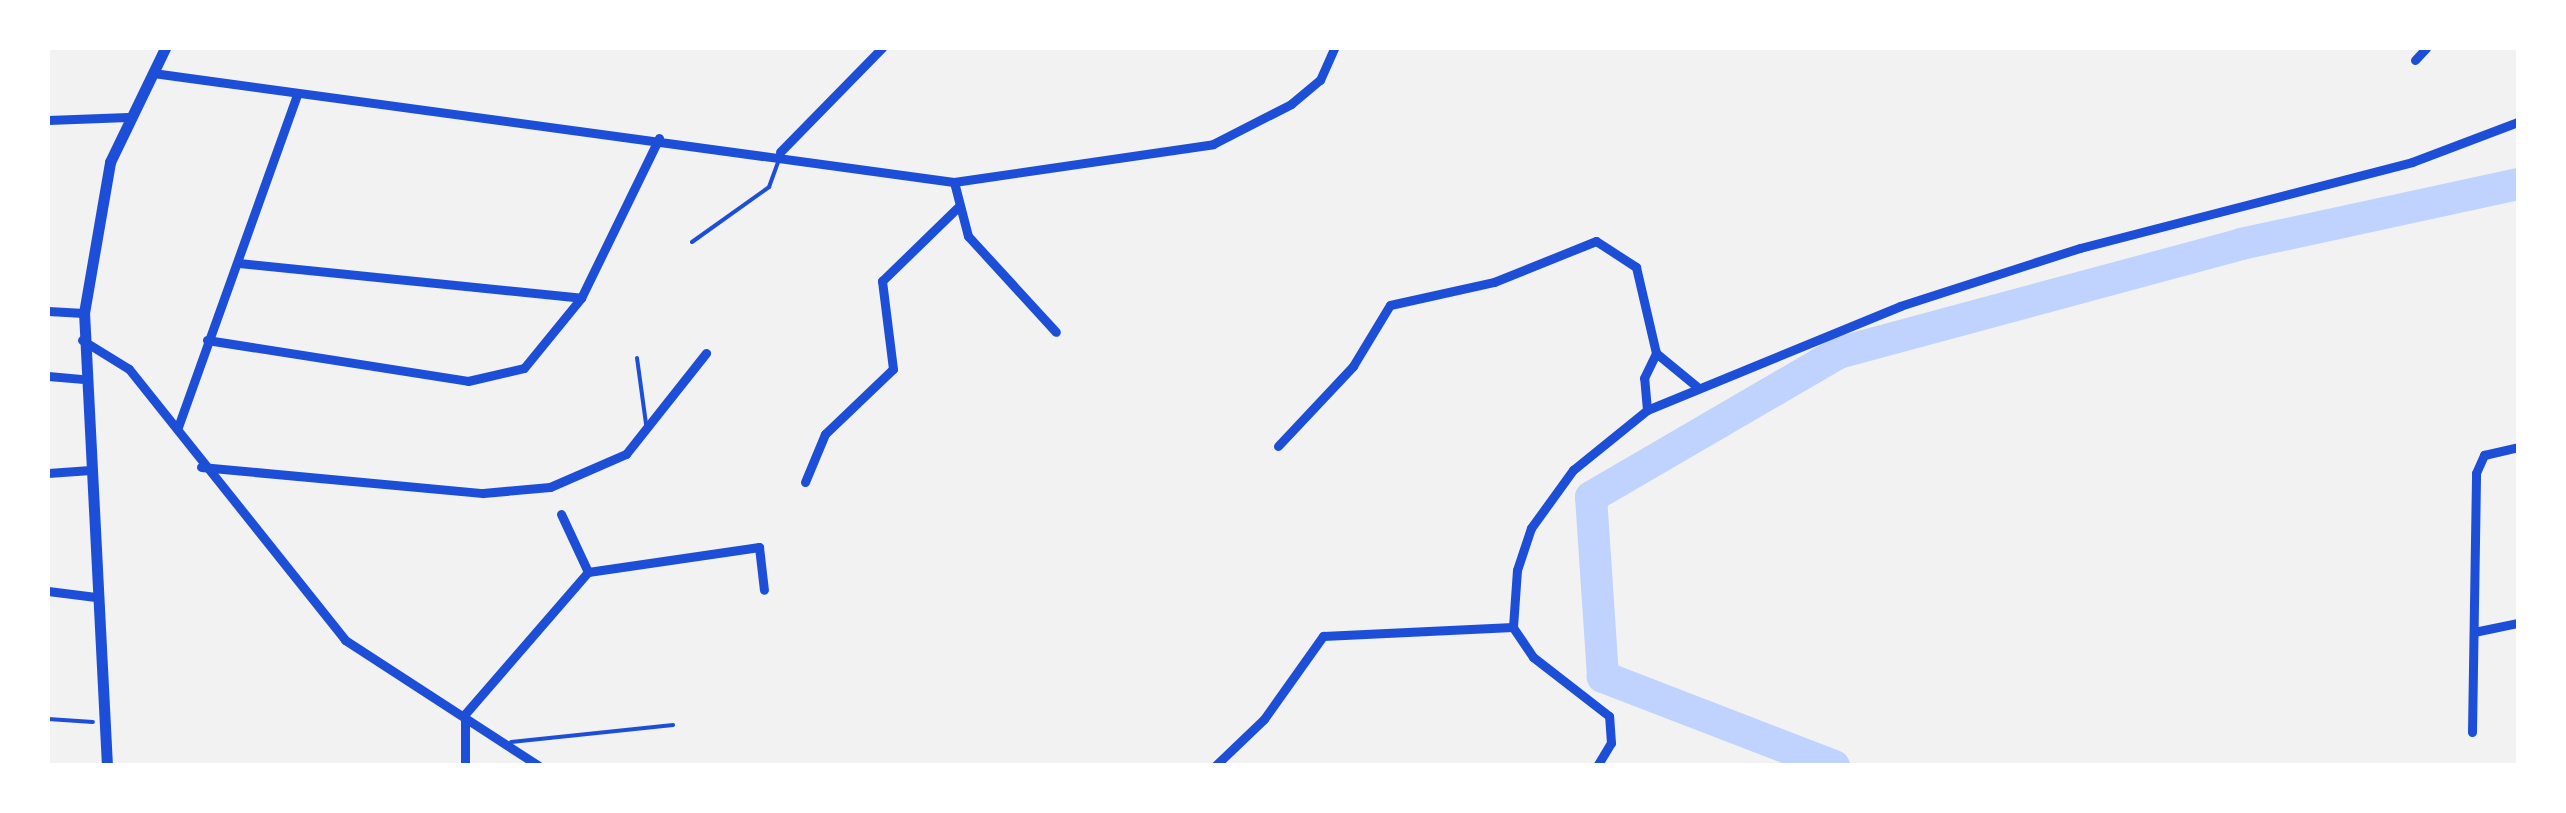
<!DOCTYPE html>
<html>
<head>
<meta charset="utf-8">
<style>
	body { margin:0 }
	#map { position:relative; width:2566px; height:813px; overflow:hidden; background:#f2f2f2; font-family:"Space Grotesk",sans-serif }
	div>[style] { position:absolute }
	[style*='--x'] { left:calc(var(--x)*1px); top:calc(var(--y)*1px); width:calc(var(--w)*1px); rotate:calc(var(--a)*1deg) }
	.river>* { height:32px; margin:-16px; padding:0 16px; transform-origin:16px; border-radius:16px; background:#bfd3fe }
	.path>* { height:4px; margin:-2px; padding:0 2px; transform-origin:2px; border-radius:2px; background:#1d4ed8 }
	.service>* { height:4px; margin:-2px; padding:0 2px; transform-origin:2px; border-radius:2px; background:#1d4ed8 }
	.minor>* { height:9px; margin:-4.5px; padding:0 4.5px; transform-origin:4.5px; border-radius:4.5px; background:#1d4ed8 }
	.tertiary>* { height:11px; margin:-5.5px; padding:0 5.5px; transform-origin:5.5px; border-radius:5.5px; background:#1d4ed8 }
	span { translate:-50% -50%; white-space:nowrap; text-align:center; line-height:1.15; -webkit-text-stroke:8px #fff; paint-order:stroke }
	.frame { position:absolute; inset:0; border:50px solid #fff; pointer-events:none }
</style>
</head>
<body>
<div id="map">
	<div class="river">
		<i style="--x:1834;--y:766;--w:248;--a:-158.9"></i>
		<i style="--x:1603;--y:677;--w:180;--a:-93.8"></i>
		<i style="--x:1591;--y:497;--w:286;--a:-30.2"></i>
		<i style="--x:1838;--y:353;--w:417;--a:-15.1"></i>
		<i style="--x:2241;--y:244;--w:283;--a:-12.2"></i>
	</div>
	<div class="path">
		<i style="--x:48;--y:719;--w:45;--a:3.8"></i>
	</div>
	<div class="service">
		<i style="--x:692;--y:242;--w:95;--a:-35.5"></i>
		<i style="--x:769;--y:187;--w:27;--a:-70"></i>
		<i style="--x:637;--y:358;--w:67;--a:82.2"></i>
		<i style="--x:511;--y:742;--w:163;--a:-6"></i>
	</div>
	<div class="minor">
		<i style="--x:2415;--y:60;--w:16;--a:-47"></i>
		<i style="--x:153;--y:73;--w:808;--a:7.75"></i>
		<i style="--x:954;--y:182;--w:262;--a:-8.3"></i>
		<i style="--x:1213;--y:144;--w:88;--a:-27.1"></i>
		<i style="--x:1291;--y:104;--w:38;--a:-40"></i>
		<i style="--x:1320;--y:80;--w:35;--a:-66"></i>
		<i style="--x:48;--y:120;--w:80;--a:-2.1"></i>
		<i style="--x:780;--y:152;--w:146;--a:-45.6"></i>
		<i style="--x:954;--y:182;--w:56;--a:75.5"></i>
		<i style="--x:968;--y:236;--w:130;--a:47.5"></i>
		<i style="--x:239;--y:263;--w:344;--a:5.8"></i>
		<i style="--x:48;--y:311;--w:36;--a:3"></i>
		<i style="--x:82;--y:340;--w:55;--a:31.7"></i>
		<i style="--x:129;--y:369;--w:347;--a:51.4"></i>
		<i style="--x:345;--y:640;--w:231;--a:33"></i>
		<i style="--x:207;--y:340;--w:264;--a:8.9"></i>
		<i style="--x:468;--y:381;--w:57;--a:-13.1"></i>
		<i style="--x:524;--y:368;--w:90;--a:-50.8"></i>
		<i style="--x:581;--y:298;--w:178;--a:-64"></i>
		<i style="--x:48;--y:376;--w:33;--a:5"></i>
		<i style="--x:1647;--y:410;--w:32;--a:-95"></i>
		<i style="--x:1644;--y:378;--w:28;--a:-64"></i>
		<i style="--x:178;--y:427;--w:353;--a:-70.3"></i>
		<i style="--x:1278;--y:446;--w:110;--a:-46.8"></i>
		<i style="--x:1353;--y:366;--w:71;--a:-58.8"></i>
		<i style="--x:1390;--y:305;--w:107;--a:-12.5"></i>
		<i style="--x:1494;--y:282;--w:110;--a:-21.9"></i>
		<i style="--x:1596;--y:241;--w:48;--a:33"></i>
		<i style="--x:1636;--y:267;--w:88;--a:76.9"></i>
		<i style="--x:1656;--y:353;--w:52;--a:39.5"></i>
		<i style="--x:201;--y:467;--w:283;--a:5.3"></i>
		<i style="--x:483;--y:493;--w:67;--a:-5.1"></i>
		<i style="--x:550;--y:487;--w:83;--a:-23.5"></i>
		<i style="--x:626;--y:454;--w:129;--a:-51.6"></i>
		<i style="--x:48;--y:473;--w:39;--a:-4"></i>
		<i style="--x:805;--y:482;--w:52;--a:-67.4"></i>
		<i style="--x:825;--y:434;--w:94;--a:-43.7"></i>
		<i style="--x:893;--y:369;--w:89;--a:-97.1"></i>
		<i style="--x:882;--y:281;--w:105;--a:-44.2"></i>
		<i style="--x:561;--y:514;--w:64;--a:65"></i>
		<i style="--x:48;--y:591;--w:48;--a:7.1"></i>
		<i style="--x:2474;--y:632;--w:45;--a:-11.6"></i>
		<i style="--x:2472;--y:732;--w:259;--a:-89.1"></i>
		<i style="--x:2476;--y:473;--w:20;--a:-66"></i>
		<i style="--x:2484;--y:455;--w:35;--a:-13"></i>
		<i style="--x:465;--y:766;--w:52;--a:-90"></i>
		<i style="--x:465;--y:714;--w:188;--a:-49.1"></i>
		<i style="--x:588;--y:572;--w:173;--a:-8.3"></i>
		<i style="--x:759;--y:547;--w:43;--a:83.4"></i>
		<i style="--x:1215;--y:766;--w:68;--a:-43.8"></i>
		<i style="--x:1264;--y:719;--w:102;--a:-54.6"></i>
		<i style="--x:1323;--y:636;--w:190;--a:-2.7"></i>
		<i style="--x:1597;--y:766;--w:27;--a:-59"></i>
		<i style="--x:1611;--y:743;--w:27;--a:-94"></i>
		<i style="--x:1609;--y:716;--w:96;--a:-142.2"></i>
		<i style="--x:1533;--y:657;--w:36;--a:-124"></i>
		<i style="--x:1513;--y:627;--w:57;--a:-86"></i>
		<i style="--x:1517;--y:570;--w:44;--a:-71.6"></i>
		<i style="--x:1531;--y:528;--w:72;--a:-54.1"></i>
		<i style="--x:1573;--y:470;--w:95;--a:-39"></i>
		<i style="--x:1647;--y:410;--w:274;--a:-22.3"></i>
		<i style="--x:1900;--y:306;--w:189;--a:-17.9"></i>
		<i style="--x:2080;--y:248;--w:343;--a:-14.5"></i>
		<i style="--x:2412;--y:162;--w:113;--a:-20.7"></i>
	</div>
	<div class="tertiary">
		<i style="--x:107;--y:766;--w:454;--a:-92.9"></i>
		<i style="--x:84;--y:313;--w:153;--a:-80.2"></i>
		<i style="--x:110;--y:162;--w:127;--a:-64.2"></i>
	</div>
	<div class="frame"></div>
</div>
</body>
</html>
